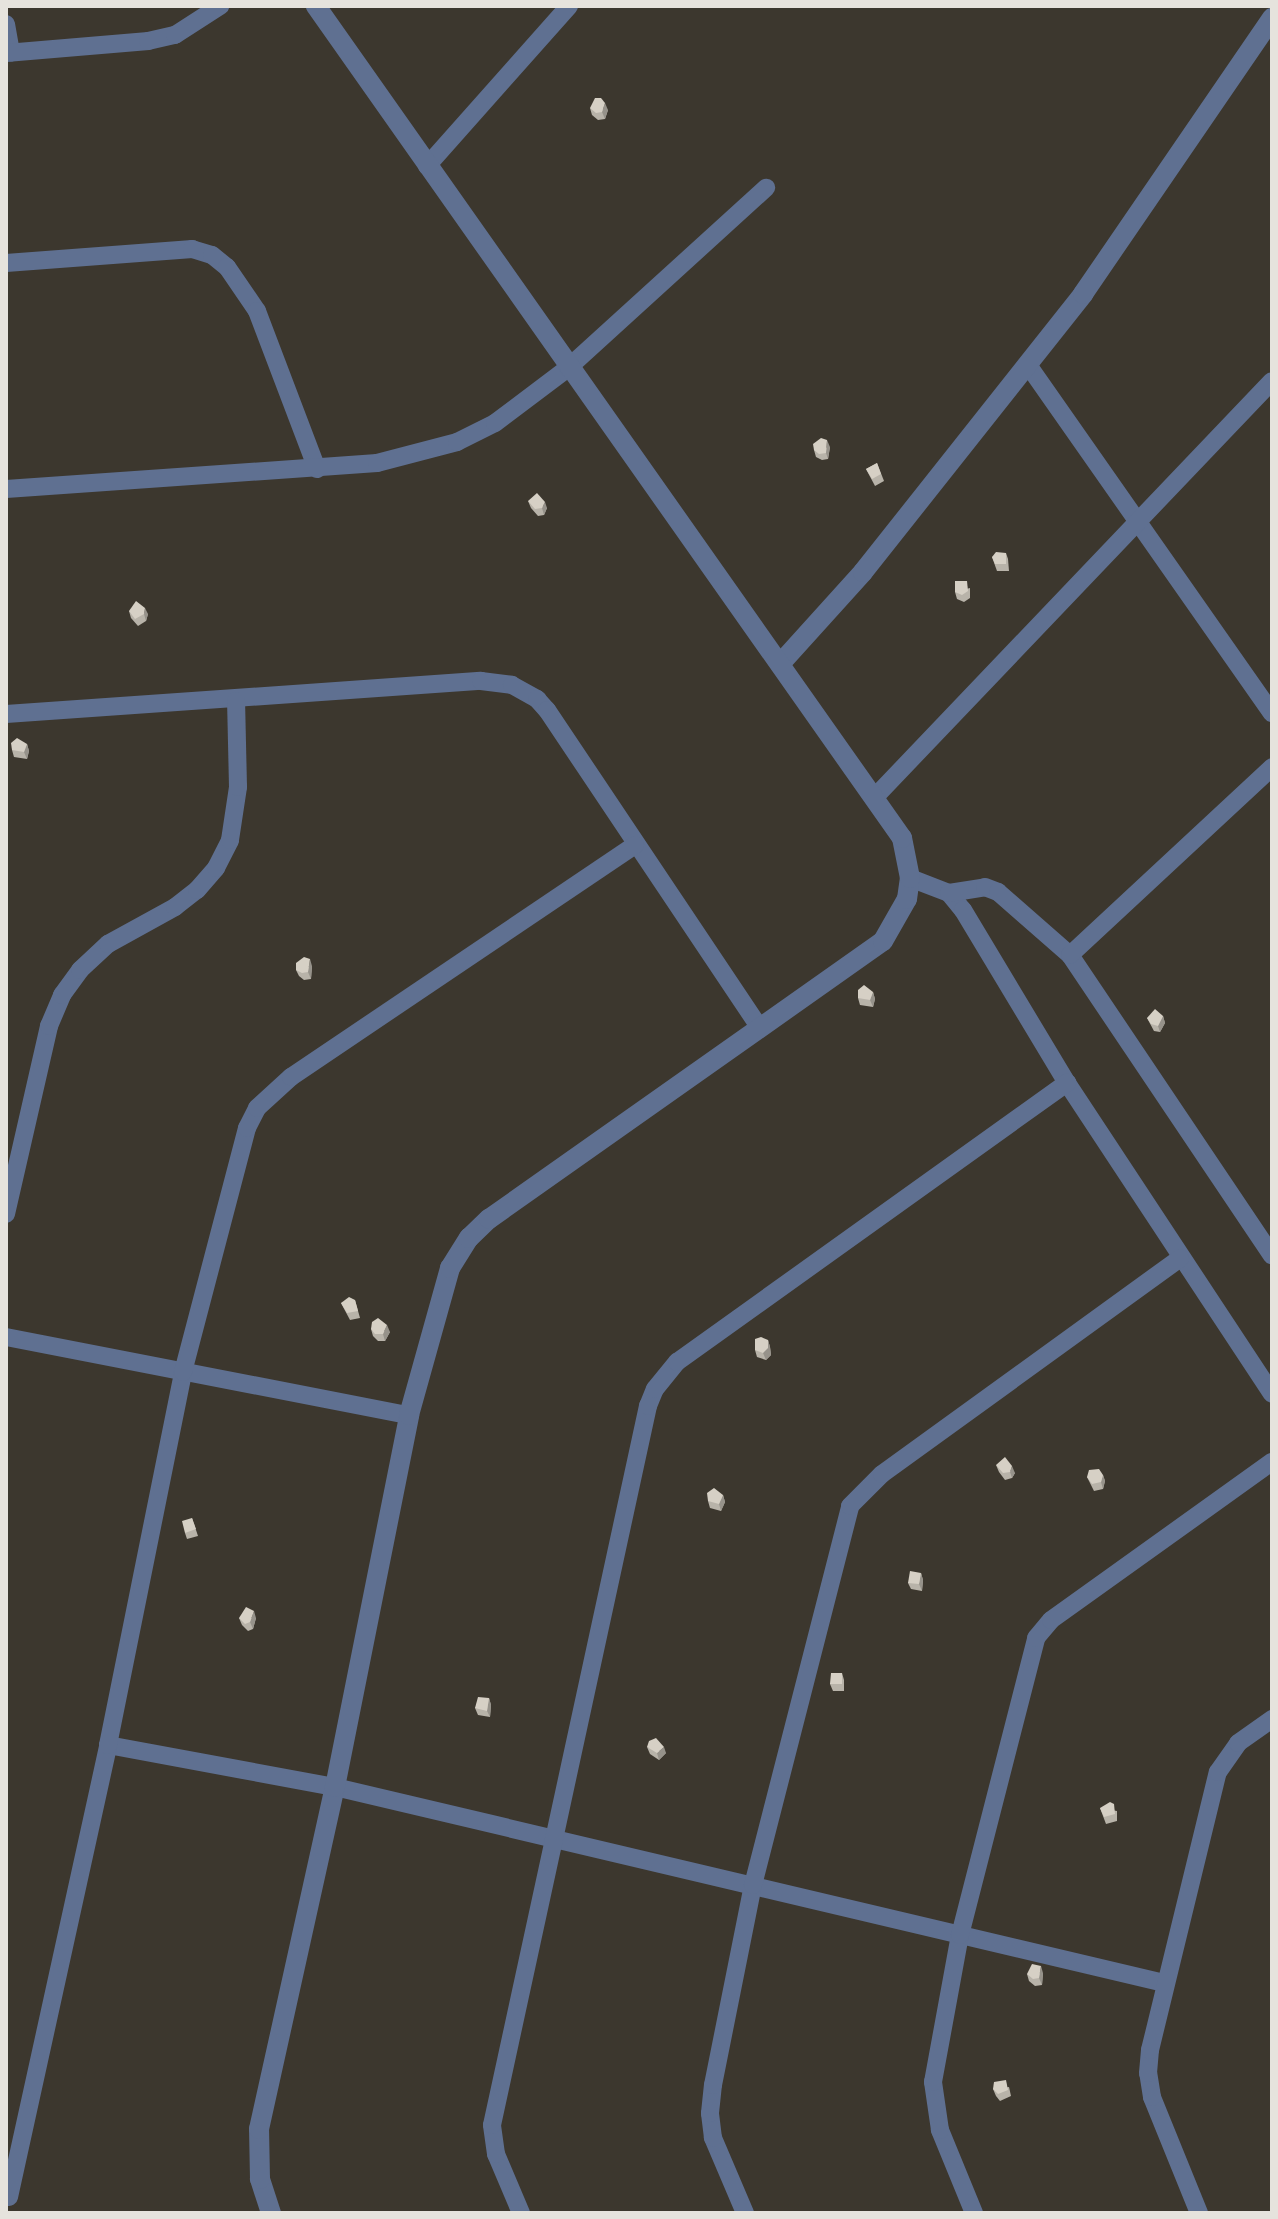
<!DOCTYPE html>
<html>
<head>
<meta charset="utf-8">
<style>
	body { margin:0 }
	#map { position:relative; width:1278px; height:2219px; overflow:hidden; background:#3c372e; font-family:"Source Sans 3",sans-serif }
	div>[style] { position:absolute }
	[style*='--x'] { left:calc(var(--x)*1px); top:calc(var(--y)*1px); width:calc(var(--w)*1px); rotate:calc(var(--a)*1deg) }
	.minor>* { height:18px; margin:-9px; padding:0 9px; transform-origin:9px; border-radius:9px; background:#5f7091 }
	.tertiary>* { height:20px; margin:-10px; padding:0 10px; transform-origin:10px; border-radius:10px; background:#5f7091 }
	.wall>* { inset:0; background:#b8b3a9 }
	.shaded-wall>* { inset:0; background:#96928a }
	.building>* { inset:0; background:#d6d0c5 }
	span { translate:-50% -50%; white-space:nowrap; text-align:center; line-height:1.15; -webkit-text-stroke:8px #211f1a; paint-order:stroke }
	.frame { position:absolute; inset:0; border:8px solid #e6e3dd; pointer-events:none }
</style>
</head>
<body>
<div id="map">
	<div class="minor">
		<i style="--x:6;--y:24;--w:29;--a:80"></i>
		<i style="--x:6;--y:53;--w:143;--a:-4.8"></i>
		<i style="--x:148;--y:41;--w:28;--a:-13"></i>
		<i style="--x:175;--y:35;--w:54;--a:-32.8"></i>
		<i style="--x:427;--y:166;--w:214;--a:-48.4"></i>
		<i style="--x:6;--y:263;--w:187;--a:-4.3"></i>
		<i style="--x:192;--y:249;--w:21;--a:17"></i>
		<i style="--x:212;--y:255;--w:19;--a:39"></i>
		<i style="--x:227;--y:267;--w:53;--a:55.7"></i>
		<i style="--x:257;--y:311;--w:169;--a:69.2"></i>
		<i style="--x:1028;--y:365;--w:425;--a:55"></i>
		<i style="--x:6;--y:489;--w:372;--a:-4"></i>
		<i style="--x:377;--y:463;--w:83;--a:-14.7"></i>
		<i style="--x:457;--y:442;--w:42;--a:-26.6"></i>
		<i style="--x:495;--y:423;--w:91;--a:-37"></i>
		<i style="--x:568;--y:368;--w:268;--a:-42.3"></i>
		<i style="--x:6;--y:714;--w:476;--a:-4"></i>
		<i style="--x:481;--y:681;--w:31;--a:7"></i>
		<i style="--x:512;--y:685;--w:29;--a:29"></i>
		<i style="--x:537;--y:699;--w:15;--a:48"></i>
		<i style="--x:547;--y:710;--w:383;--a:56.2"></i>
		<i style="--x:874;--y:798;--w:576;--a:-46.34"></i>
		<i style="--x:910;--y:878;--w:42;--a:21"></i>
		<i style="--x:949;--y:893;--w:22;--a:51"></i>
		<i style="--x:963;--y:910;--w:202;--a:59"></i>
		<i style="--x:1067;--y:1083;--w:372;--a:56.6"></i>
		<i style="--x:949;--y:893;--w:36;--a:-9"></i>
		<i style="--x:985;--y:887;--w:14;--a:21"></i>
		<i style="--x:998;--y:892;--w:96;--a:41.2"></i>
		<i style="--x:1070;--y:955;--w:362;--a:56.1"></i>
		<i style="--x:1070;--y:955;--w:276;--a:-42.9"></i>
		<i style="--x:6;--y:1214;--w:193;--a:-77.1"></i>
		<i style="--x:49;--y:1026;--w:34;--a:-67"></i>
		<i style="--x:62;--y:995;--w:31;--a:-54"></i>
		<i style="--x:80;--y:970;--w:38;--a:-43"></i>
		<i style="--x:108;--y:944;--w:77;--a:-28.9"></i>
		<i style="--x:175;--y:907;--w:28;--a:-38"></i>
		<i style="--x:197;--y:890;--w:29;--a:-49"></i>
		<i style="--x:216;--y:868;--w:31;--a:-63"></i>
		<i style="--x:230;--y:840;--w:54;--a:-81.4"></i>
		<i style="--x:238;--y:787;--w:86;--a:-91.3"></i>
		<i style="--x:6;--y:1337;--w:410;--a:11"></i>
		<i style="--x:108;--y:1745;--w:231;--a:10.5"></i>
		<i style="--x:335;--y:1787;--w:852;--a:13.3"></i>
		<i style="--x:9;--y:2197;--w:463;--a:-77.6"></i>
		<i style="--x:108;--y:1745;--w:380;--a:-78.6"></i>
		<i style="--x:183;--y:1372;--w:252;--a:-75.3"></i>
		<i style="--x:247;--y:1128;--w:22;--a:-63"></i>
		<i style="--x:257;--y:1108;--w:46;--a:-42.4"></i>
		<i style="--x:291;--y:1077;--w:415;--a:-34"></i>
		<i style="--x:521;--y:2213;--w:64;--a:-113"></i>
		<i style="--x:496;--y:2154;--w:29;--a:-98"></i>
		<i style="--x:492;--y:2125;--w:736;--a:-77.76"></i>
		<i style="--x:648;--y:1406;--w:18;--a:-68"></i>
		<i style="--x:655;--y:1389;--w:35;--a:-51"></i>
		<i style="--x:677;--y:1362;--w:480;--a:-35.6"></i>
		<i style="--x:745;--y:2213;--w:82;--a:-113.1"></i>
		<i style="--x:713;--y:2138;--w:25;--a:-97"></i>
		<i style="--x:710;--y:2113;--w:28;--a:-84"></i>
		<i style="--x:713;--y:2085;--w:204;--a:-78.7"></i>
		<i style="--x:753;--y:1885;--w:391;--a:-75.6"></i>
		<i style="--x:850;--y:1506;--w:45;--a:-45"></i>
		<i style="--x:882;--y:1474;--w:368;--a:-35.9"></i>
		<i style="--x:974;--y:2213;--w:90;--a:-112.3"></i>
		<i style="--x:940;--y:2130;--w:49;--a:-98.3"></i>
		<i style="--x:933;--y:2082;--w:149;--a:-79.6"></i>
		<i style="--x:960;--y:1935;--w:307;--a:-75.6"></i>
		<i style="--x:1036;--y:1638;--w:23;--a:-50"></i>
		<i style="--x:1051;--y:1620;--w:272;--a:-35.6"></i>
		<i style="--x:1199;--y:2213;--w:125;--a:-112.1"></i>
		<i style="--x:1152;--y:2097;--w:24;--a:-99"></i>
		<i style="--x:1148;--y:2073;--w:23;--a:-85"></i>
		<i style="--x:1150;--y:2050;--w:286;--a:-76.3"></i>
		<i style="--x:1218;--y:1772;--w:35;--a:-55"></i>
		<i style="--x:1238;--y:1743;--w:42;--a:-35.2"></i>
	</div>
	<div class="tertiary">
		<i style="--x:780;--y:664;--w:124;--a:-47.9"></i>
		<i style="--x:863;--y:572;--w:355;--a:-51.6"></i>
		<i style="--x:1083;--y:294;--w:335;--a:-55.6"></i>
		<i style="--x:271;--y:2213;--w:36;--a:-108"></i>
		<i style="--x:260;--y:2179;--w:50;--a:-91.1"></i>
		<i style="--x:259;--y:2129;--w:350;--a:-77.5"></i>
		<i style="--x:335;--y:1787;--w:379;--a:-78.7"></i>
		<i style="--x:409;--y:1415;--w:153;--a:-74.4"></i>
		<i style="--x:450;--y:1268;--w:36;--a:-58"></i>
		<i style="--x:469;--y:1238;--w:28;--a:-44"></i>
		<i style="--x:489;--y:1219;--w:482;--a:-35.2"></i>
		<i style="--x:883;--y:941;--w:48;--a:-60.3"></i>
		<i style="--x:907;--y:899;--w:21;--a:-82"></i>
		<i style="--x:910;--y:878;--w:41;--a:-101.3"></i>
		<i style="--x:902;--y:838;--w:1018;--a:-125.16"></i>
	</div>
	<div class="wall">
		<i style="clip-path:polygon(590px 108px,608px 110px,605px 119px,598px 120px,592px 115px)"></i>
		<i style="clip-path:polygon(830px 447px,828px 459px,822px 460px,816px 457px,814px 450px)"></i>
		<i style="clip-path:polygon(877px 463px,884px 481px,875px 486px,866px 469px)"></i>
		<i style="clip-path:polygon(528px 501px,547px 508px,544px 515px,538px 516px,531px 508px)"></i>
		<i style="clip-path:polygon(1006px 553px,1008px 559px,1009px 571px,997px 571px,992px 557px)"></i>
		<i style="clip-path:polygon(970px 588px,970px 598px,964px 602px,957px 599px,955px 592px)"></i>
		<i style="clip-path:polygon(129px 611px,148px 614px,146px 621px,138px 626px,131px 618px)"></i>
		<i style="clip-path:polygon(27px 744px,29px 751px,27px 759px,14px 757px,12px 750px)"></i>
		<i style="clip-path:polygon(312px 966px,311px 979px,304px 980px,299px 976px,296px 970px)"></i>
		<i style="clip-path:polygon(873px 992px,875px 999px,873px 1007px,860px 1005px,858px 998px)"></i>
		<i style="clip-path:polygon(1163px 1016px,1165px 1023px,1160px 1032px,1154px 1031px,1147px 1018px)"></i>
		<i style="clip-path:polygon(355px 1300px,360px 1318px,350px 1320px,341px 1303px)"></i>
		<i style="clip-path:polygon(371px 1329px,390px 1332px,385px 1341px,378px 1341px,373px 1336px)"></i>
		<i style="clip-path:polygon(768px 1340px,770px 1347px,771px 1355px,766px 1360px,757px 1357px,755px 1350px)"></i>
		<i style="clip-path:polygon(996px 1465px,1015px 1473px,1012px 1478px,1005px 1480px,999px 1472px)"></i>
		<i style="clip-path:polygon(1103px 1475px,1105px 1481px,1103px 1489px,1094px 1491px,1087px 1477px)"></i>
		<i style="clip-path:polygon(723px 1495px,725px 1502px,721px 1511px,710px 1508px,708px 1501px)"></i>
		<i style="clip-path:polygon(192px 1518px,198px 1536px,187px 1539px,185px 1533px)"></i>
		<i style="clip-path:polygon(921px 1573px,923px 1580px,922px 1591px,911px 1589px,908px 1583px)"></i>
		<i style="clip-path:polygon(239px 1618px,256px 1618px,253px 1629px,248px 1631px,242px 1625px)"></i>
		<i style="clip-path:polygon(842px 1673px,844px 1680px,844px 1691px,833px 1691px,830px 1684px)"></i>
		<i style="clip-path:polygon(489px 1698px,491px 1705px,490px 1717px,478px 1715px,475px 1708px)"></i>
		<i style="clip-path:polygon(647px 1747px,666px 1753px,659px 1760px,650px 1754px)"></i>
		<i style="clip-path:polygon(1100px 1808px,1117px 1811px,1117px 1821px,1106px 1824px)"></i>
		<i style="clip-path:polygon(1043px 1973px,1042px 1985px,1035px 1986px,1029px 1981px,1027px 1974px)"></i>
		<i style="clip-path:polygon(1009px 2087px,1011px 2096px,1000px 2101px,996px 2096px,993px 2089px)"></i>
	</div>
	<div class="shaded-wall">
		<i style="clip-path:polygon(605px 103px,608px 110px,605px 119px,602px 112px)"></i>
		<i style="clip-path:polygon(827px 440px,830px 447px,828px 459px,826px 453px)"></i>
		<i style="clip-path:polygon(545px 502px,547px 508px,544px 515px,542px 508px)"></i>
		<i style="clip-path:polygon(145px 608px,148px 614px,146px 621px,144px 614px)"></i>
		<i style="clip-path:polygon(27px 744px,29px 751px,27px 759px,24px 752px)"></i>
		<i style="clip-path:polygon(310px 959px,312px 966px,311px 979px,308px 972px)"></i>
		<i style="clip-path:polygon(873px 992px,875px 999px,873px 1007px,870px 1000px)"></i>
		<i style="clip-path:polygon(1163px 1016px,1165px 1023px,1160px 1032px,1158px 1026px)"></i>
		<i style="clip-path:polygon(387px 1325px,390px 1332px,385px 1341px,383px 1334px)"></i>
		<i style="clip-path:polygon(768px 1340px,770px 1347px,771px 1355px,766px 1360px,763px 1353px)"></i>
		<i style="clip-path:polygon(1012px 1466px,1015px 1473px,1012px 1478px,1010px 1472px)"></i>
		<i style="clip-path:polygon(1103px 1475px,1105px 1481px,1103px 1489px,1101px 1482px)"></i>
		<i style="clip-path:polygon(723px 1495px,725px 1502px,721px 1511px,719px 1504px)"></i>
		<i style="clip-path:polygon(921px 1573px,923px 1580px,922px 1591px,919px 1584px)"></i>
		<i style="clip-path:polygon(254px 1611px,256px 1618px,253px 1629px,250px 1622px)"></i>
		<i style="clip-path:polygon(489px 1698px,491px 1705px,490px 1717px,487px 1711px)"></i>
		<i style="clip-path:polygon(664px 1747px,666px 1753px,659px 1760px,657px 1753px)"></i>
		<i style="clip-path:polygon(1041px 1966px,1043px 1973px,1042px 1985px,1039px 1978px)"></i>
	</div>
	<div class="building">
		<i style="clip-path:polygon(595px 98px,601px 98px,605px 103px,602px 112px,596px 113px,590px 108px)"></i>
		<i style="clip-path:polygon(821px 438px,827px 440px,826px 453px,819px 454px,814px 450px,813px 444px)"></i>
		<i style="clip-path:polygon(877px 463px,881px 474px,872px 479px,866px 469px)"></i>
		<i style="clip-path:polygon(537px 493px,545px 502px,542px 508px,535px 509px,528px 501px)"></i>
		<i style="clip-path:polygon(996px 552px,1006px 553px,1006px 564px,995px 564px,992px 557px)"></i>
		<i style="clip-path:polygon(955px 581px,967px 581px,968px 591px,962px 595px,955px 592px)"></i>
		<i style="clip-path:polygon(136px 601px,145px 608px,144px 614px,135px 619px,129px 611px)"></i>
		<i style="clip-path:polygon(17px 738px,27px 744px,24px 752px,12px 750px,11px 743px)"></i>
		<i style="clip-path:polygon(304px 957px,310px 959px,308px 972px,302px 973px,296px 970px,296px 963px)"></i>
		<i style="clip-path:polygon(864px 985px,873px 992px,870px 1000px,858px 998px,858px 990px)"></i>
		<i style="clip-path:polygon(1155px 1009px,1163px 1016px,1158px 1026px,1151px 1024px,1147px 1018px)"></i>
		<i style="clip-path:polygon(349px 1297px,355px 1300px,358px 1311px,347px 1313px,341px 1303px)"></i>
		<i style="clip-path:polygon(378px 1318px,387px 1325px,383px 1334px,375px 1334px,371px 1329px,372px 1322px)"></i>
		<i style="clip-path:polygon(761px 1337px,768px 1340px,768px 1348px,763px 1353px,755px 1350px,755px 1339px)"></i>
		<i style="clip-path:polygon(1005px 1457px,1012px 1466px,1010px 1472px,1003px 1473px,996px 1465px)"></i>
		<i style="clip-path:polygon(1099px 1469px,1103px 1475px,1101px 1482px,1092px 1484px,1087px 1477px,1089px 1470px)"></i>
		<i style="clip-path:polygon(714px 1488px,723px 1495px,719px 1504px,708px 1501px,707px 1493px)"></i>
		<i style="clip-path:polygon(192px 1518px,196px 1529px,185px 1533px,182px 1521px)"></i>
		<i style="clip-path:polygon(910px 1571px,921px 1573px,919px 1584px,908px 1583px)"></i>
		<i style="clip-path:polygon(246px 1607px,254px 1611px,250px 1622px,245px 1624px,239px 1618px)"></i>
		<i style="clip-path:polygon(831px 1673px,842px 1673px,842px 1684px,830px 1684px)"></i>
		<i style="clip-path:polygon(478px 1697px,489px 1698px,487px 1711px,475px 1708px)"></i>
		<i style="clip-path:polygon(656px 1738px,664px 1747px,657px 1753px,647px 1747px,649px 1741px)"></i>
		<i style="clip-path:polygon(1110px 1802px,1114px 1804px,1115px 1814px,1104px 1817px,1100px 1808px)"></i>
		<i style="clip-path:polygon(1032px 1964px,1041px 1966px,1039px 1978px,1033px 1979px,1027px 1974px)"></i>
		<i style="clip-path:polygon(1006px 2080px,1008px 2090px,998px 2094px,993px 2089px,994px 2082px)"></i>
	</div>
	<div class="frame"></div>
</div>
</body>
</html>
